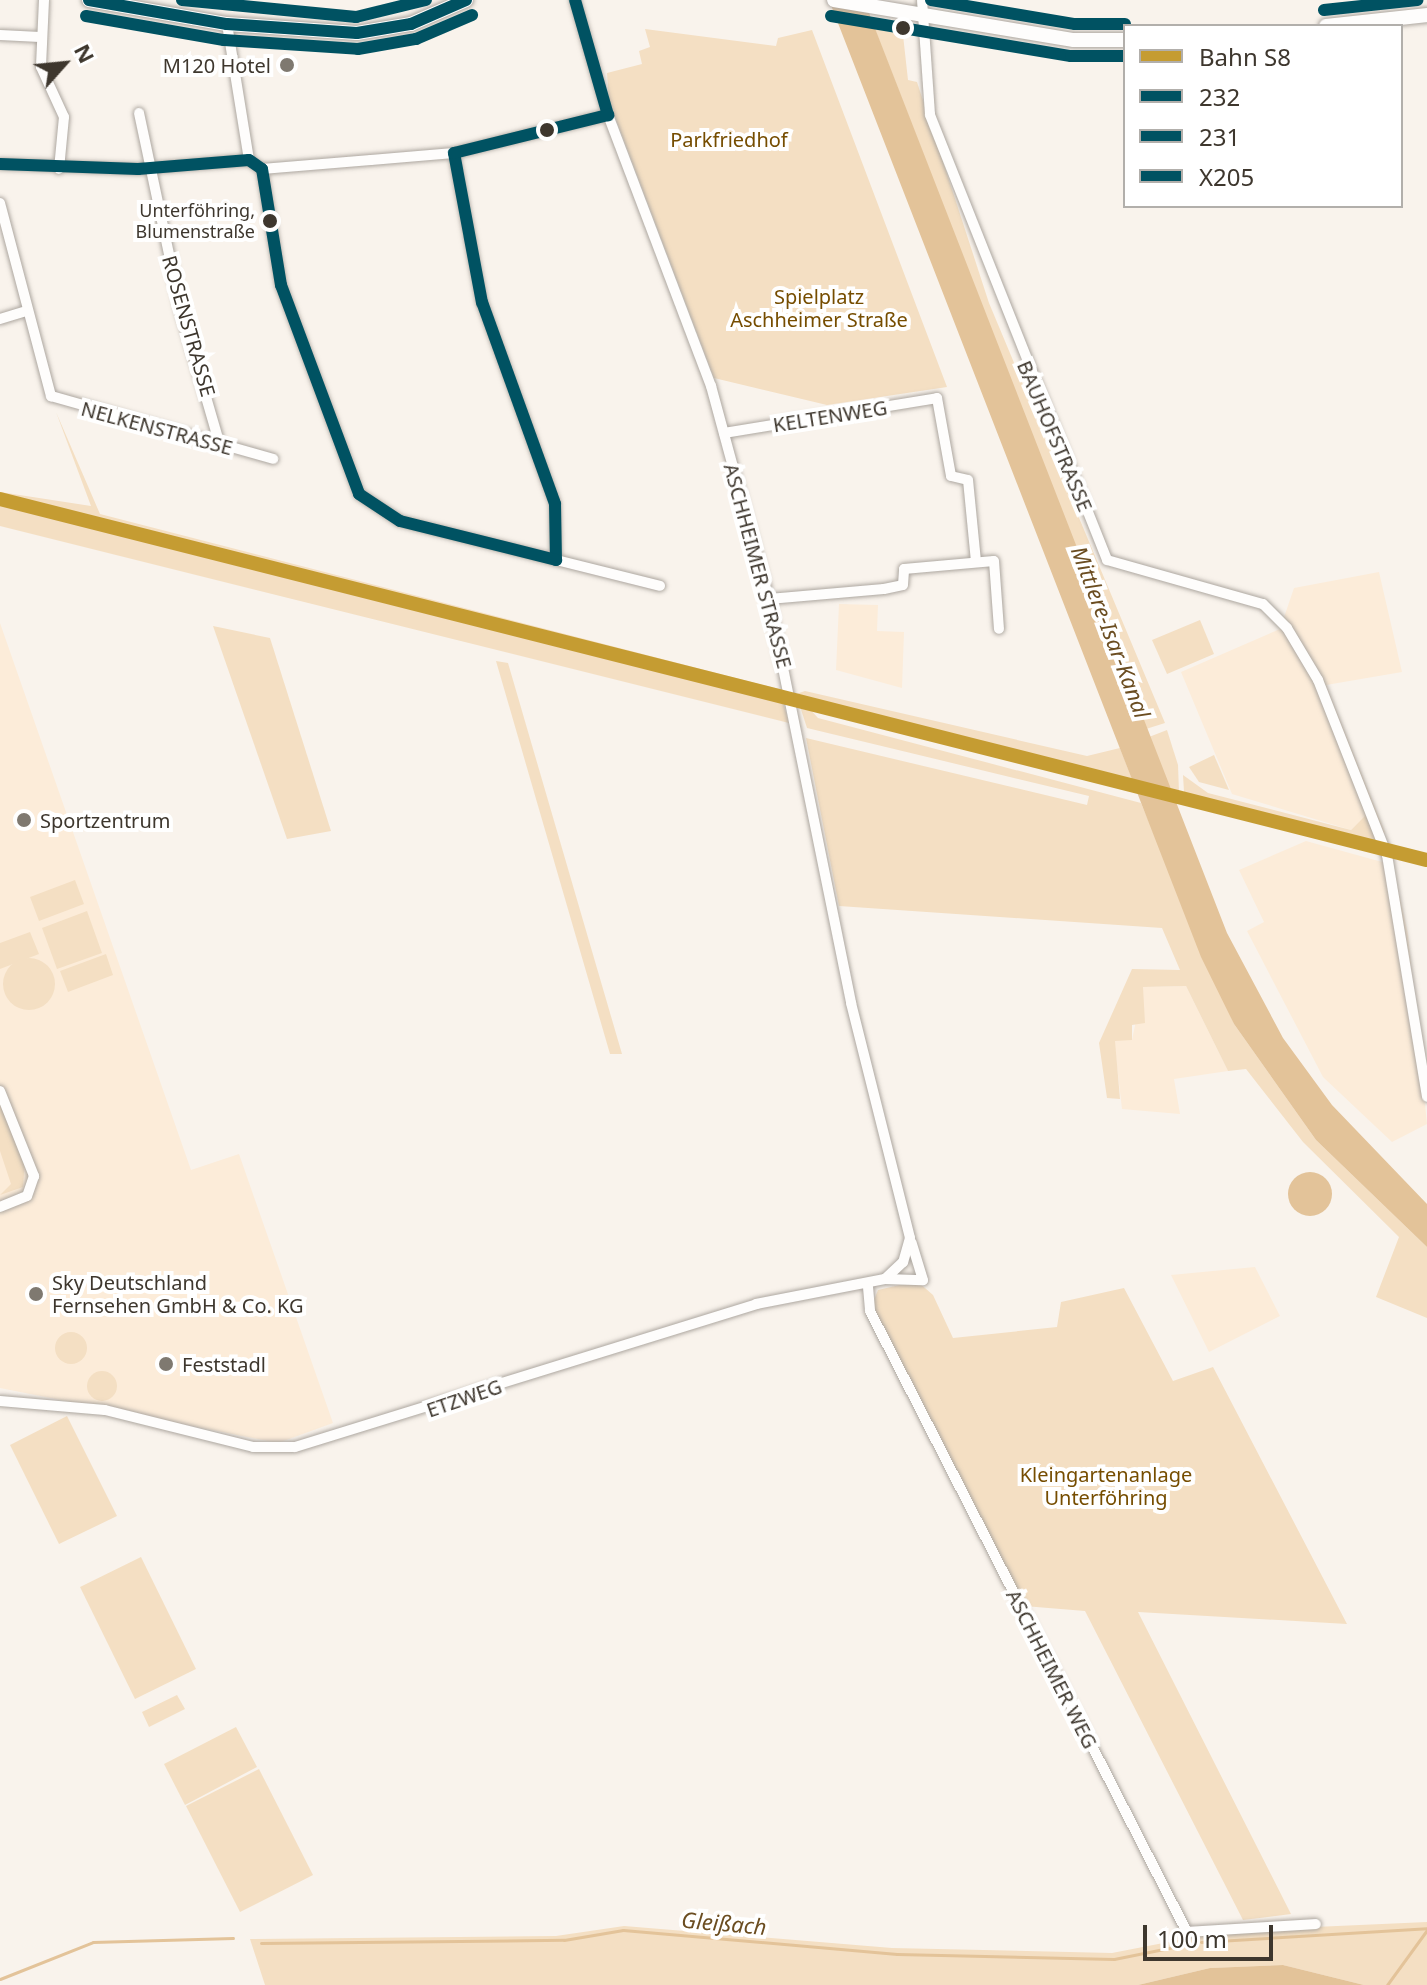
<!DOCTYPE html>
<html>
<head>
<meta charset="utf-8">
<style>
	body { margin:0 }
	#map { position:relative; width:1427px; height:1985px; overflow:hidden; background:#f9f3ec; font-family:"Noto Sans",sans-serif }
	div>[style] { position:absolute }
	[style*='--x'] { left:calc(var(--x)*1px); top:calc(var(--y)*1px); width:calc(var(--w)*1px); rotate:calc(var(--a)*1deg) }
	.built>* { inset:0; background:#fcecd9 }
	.green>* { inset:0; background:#f4dfc3 }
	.round { border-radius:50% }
	.water>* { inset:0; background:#e3c399 }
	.stream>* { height:3px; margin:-1.5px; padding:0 1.5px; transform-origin:1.5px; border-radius:1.5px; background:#e3c399 }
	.roads { filter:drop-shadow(0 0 2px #ada7a0) drop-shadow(0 0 2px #ada7a0) }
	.minor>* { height:10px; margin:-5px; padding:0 5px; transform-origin:5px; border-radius:5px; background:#fefdfc }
	.secondary>* { height:14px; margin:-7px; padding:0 7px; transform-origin:7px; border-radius:7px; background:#fefdfc }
	.bus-1>* { height:12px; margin:-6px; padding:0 6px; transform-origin:6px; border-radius:6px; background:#005262 }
	.bus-2>* { height:12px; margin:-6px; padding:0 6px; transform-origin:6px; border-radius:6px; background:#005262 }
	.bus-3>* { height:12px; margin:-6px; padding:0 6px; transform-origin:6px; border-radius:6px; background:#005262 }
	.rail-1>* { height:14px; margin:-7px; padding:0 7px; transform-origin:7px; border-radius:7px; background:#c59c32 }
	.dots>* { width:22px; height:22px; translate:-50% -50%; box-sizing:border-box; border:4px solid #fff; border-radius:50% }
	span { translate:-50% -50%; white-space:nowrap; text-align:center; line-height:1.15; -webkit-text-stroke:8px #fff; paint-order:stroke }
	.bus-label { font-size:18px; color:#3e372e }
	.right { translate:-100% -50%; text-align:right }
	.poi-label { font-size:20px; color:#3e372e }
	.left { translate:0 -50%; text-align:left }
	.park-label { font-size:20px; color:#764d00 }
	.street-label { font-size:20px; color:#3e372e }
	.water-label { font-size:22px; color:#6b4d21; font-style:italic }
	.legend { position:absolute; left:1123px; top:24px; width:280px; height:184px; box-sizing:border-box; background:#fff; border:2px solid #b2afab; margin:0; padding:10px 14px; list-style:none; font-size:24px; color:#3e372e }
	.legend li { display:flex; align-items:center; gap:16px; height:40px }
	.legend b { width:40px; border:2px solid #b2afab }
	.north { position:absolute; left:24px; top:24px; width:80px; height:80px; -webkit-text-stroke:6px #fff; paint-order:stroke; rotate:63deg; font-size:22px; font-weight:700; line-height:32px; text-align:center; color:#3e372e }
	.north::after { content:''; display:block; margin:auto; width:28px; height:36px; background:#3e372e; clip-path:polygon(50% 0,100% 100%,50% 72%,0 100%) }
	.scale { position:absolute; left:1143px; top:1925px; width:130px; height:36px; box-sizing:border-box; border:4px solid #3e372e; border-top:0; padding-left:10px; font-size:24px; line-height:28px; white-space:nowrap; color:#3e372e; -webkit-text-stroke:6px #fff; paint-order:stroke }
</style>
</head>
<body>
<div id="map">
	<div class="built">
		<i style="clip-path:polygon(1379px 572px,1402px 672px,1326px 685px,1385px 832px,1377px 845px,1366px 816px,1351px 830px,1232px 794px,1181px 672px,1280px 629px,1294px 588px)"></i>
		<i style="clip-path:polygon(839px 604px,878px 605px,877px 631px,904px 632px,902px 688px,836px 670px)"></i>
		<i style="clip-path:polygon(0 623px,191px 1170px,239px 1154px,333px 1423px,278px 1443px,0 1388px)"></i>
		<i style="clip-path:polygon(1306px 841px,1393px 865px,1408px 934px,1427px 1124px,1392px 1142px,1323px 1077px,1247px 931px,1264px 922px,1239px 870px)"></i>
		<i style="clip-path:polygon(1186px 986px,1228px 1071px,1174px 1079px,1180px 1114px,1122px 1109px,1114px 1040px,1132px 1040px,1143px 987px)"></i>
		<i style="clip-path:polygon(1255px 1267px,1280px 1316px,1209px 1352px,1171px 1275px)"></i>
	</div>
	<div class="green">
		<i style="clip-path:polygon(871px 19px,902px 26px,908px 80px,917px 82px,989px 303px,1165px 723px,1146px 729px)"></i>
		<i style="clip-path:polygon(645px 29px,776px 46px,778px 38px,812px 30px,947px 387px,827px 405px,714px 378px,609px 101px,607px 73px,642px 64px,639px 51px,650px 47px)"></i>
		<i style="clip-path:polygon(56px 412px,100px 514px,779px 689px,789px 723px,0 526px,0 492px,91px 506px)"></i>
		<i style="clip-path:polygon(1200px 620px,1214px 654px,1167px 674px,1152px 640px)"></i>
		<i style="clip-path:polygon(213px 626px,270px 638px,331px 831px,287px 839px)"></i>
		<i style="clip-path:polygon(496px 661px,508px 663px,622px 1054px,610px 1054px)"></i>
		<i style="clip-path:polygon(805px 691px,1087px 756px,1120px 748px,1132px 779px,817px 701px,808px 707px,818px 718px,1141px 803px,1234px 1024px,1316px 1140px,1427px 1247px,1427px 1318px,1376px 1297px,1399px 1237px,1303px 1142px,1246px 1069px,1228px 1071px,1186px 986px,1143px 987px,1145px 1023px,1132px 1025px,1132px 1040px,1115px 1041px,1120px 1099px,1107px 1098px,1099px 1043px,1132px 969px,1180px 970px,1162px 928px,839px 906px,806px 738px,1087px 805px,1089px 796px,807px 728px,796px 694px)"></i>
		<i style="clip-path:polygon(1167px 730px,1178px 765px,1179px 792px,1168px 789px,1149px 737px)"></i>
		<i style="clip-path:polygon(1214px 755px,1229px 790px,1199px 782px,1189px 767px)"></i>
		<i style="clip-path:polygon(1183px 775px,1208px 793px,1351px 830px,1366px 815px,1377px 845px,1184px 792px)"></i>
		<i style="clip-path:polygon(75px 880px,84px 904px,39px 921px,30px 897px)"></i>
		<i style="clip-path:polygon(87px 911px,102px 953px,57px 969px,42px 928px)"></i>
		<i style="clip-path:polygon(30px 932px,39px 954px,0 969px,0 943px)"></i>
		<i style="clip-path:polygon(106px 954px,113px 975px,68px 992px,60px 971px)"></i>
		<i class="round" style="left:3px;top:958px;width:52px;height:52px"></i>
		<i style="clip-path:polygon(0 1101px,25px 1158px,23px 1187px,0 1195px,11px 1184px,0 1151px)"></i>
		<i style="clip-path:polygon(917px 1281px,933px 1295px,953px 1338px,1057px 1327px,1061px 1302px,1124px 1288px,1173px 1381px,1213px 1367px,1347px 1624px,1138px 1612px,1291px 1914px,1243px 1920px,1085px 1611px,1024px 1606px,872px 1305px,878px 1290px)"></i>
		<i class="round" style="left:55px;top:1332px;width:32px;height:32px"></i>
		<i class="round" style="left:87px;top:1371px;width:30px;height:30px"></i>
		<i style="clip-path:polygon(67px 1416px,117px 1516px,59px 1544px,10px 1445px)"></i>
		<i style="clip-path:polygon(141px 1557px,196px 1669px,135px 1699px,80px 1587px)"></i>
		<i style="clip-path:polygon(177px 1695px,185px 1709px,149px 1727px,142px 1712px)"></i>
		<i style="clip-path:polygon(236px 1727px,257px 1767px,185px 1805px,164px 1764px)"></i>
		<i style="clip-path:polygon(259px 1769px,313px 1875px,240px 1912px,186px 1806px)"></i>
		<i style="clip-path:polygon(1427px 1922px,1427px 1985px,1364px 1985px,1283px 1965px,1210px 1968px,1138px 1985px,265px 1985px,250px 1939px,556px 1936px,624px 1926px,892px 1948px,1112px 1953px,1225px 1931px)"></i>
	</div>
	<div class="water">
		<i style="clip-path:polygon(829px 0,864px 0,1227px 933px,1283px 1038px,1332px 1105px,1427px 1204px,1427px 1247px,1316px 1140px,1234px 1024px,1201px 957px)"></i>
		<i class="round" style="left:1288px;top:1172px;width:44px;height:44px"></i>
		<i style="clip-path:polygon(1283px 1965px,1364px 1985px,1138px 1985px,1210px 1968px)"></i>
	</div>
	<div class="stream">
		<i style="--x:1201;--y:1942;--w:226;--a:-3.5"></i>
		<i style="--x:261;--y:1943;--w:303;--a:-0.6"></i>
		<i style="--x:564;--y:1940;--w:60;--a:-9.6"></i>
		<i style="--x:623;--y:1930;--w:275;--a:5"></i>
		<i style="--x:897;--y:1954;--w:217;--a:1.3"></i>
		<i style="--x:1114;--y:1959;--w:71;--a:-11.3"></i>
		<i style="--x:0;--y:1979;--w:100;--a:-21.7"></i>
		<i style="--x:93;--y:1942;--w:140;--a:-1.6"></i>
		<i style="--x:1387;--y:1985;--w:68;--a:-54"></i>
	</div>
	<div class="roads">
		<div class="minor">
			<i style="--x:44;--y:0;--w:67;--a:92.6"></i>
			<i style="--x:41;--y:67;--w:55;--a:65.3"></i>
			<i style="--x:64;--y:117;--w:52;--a:95.5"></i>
			<i style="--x:575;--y:0;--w:120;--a:74"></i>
			<i style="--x:608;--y:115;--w:290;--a:69.2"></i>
			<i style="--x:711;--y:386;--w:221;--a:74.8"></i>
			<i style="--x:769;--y:599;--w:412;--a:78.5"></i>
			<i style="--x:851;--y:1003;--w:242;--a:75.9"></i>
			<i style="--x:910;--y:1238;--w:25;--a:106"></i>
			<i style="--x:903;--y:1262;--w:25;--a:137"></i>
			<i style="--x:922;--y:0;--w:115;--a:86"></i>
			<i style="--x:930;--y:115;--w:479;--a:68.3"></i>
			<i style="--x:1107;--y:560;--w:162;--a:15.8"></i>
			<i style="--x:1263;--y:604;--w:34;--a:45"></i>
			<i style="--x:1287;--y:628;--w:61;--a:59.2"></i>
			<i style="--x:1318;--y:680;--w:188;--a:68.5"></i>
			<i style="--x:1387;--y:855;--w:245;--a:80.6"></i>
			<i style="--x:227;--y:24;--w:138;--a:80.8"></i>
			<i style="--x:0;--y:35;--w:40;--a:2.9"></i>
			<i style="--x:139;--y:113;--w:202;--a:78"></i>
			<i style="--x:181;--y:311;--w:140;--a:73.8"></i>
			<i style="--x:454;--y:153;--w:152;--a:79.4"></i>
			<i style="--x:482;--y:302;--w:215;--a:70.1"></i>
			<i style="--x:555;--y:504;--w:56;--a:89"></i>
			<i style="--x:0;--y:164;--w:138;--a:2.1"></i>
			<i style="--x:138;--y:169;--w:111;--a:-4.6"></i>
			<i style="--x:249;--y:160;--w:16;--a:35"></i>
			<i style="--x:262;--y:169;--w:109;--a:-4.7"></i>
			<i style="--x:371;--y:160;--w:83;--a:-4.8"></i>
			<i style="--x:454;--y:153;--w:159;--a:-13.9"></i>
			<i style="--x:262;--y:169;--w:118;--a:80.7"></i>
			<i style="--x:281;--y:285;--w:223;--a:69.5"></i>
			<i style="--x:359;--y:494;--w:49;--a:33.4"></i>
			<i style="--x:400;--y:521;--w:268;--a:14"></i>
			<i style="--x:0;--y:203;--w:200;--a:75.2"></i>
			<i style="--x:51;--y:396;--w:231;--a:15.8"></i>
			<i style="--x:0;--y:319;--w:24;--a:-17"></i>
			<i style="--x:724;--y:433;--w:216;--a:-9.3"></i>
			<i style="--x:937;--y:398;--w:79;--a:79.8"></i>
			<i style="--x:951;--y:476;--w:17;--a:13"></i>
			<i style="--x:968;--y:480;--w:82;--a:84.4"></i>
			<i style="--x:769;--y:599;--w:115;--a:-5"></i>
			<i style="--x:884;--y:589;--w:19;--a:-12"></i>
			<i style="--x:903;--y:585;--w:16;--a:-86"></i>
			<i style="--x:904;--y:569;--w:90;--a:-5.1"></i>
			<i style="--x:994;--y:561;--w:68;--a:85.8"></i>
			<i style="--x:0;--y:1091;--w:92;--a:68.2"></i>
			<i style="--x:34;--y:1176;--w:21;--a:109"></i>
			<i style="--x:27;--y:1196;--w:29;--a:158"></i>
			<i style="--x:868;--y:1287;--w:24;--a:85"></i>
			<i style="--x:870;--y:1311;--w:697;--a:62.96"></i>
			<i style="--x:1187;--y:1932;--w:129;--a:-3.5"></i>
			<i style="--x:0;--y:1401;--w:105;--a:4.9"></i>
			<i style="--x:105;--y:1410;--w:153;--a:14"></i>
			<i style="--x:253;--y:1447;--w:42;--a:0"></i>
			<i style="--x:295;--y:1447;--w:483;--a:-17.2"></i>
			<i style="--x:756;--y:1304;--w:131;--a:-11"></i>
			<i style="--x:885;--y:1279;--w:38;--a:2"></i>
			<i style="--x:923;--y:1280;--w:39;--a:-107"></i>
		</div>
		<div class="secondary">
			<i style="--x:89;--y:0;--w:140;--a:9.9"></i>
			<i style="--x:227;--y:24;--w:130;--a:4"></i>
			<i style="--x:357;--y:33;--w:55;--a:-9.5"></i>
			<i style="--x:411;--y:24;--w:60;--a:-23.6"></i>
			<i style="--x:834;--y:0;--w:243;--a:9.5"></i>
			<i style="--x:1074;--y:40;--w:51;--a:0"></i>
			<i style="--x:1326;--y:26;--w:102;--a:-6.2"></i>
		</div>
	</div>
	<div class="bus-1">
		<i style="--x:89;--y:0;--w:140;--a:9.9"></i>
		<i style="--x:227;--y:24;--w:130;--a:4"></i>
		<i style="--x:357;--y:33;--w:55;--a:-9.5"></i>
		<i style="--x:411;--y:24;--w:60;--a:-23.6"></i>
		<i style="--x:575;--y:0;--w:120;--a:74"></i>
		<i style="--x:454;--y:153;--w:152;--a:79.4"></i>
		<i style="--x:482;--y:302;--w:215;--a:70.1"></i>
		<i style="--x:555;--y:504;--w:56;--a:89"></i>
		<i style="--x:454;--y:153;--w:159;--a:-13.9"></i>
		<i style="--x:0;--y:164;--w:138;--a:2.1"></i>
		<i style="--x:138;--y:169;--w:111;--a:-4.6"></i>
		<i style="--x:249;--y:160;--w:16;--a:35"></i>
		<i style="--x:262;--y:169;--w:118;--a:80.7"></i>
		<i style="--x:281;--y:285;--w:223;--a:69.5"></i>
		<i style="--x:359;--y:494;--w:49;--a:33.4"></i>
		<i style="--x:400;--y:521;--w:161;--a:14"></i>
	</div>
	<div class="bus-2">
		<i style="--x:86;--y:16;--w:140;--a:9.9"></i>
		<i style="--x:224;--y:40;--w:134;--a:3.8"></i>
		<i style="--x:358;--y:49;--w:59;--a:-9.8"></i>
		<i style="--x:416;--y:39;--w:61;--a:-23.2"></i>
		<i style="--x:831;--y:16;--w:243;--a:9.5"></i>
		<i style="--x:1071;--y:56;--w:54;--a:0"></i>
	</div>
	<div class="bus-3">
		<i style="--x:182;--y:0;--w:175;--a:5.6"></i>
		<i style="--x:356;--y:17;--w:72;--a:-13.7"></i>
		<i style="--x:931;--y:0;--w:146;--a:9.5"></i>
		<i style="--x:1075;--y:24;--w:50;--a:0"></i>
		<i style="--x:1324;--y:10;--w:94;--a:-6.1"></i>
	</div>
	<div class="rail-1">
		<i style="--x:0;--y:499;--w:1472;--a:14.2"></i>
	</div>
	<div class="dots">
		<i style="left:903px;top:28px;background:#3e372e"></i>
		<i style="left:287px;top:65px;background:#7f7970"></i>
		<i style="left:547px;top:130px;background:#3e372e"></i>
		<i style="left:270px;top:221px;background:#3e372e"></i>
		<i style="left:24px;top:820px;background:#7f7970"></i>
		<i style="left:36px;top:1294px;background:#7f7970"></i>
		<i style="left:166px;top:1364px;background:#7f7970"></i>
	</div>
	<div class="bus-label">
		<span class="right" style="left:255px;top:221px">Unterföhring,<br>Blumenstraße</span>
	</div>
	<div class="poi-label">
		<span class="right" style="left:271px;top:65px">M120 Hotel</span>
		<span class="left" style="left:40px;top:820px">Sportzentrum</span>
		<span class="left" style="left:52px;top:1294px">Sky Deutschland<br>Fernsehen GmbH &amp; Co. KG</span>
		<span class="left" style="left:182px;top:1364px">Feststadl</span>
	</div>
	<div class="park-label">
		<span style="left:729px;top:139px">Parkfriedhof</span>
		<span style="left:819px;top:308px">Spielplatz<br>Aschheimer Straße</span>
		<span style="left:1106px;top:1486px">Kleingartenanlage<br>Unterföhring</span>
	</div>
	<div class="street-label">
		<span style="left:189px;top:326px;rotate:74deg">ROSENSTRASSE</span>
		<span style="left:830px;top:416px;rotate:-9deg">KELTENWEG</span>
		<span style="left:157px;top:428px;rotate:15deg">NELKENSTRASSE</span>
		<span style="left:1055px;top:436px;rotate:67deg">BAUHOFSTRASSE</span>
		<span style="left:758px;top:566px;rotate:75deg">ASCHHEIMER STRASSE</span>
		<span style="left:464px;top:1398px;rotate:-19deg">ETZWEG</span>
		<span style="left:1052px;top:1669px;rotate:63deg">ASCHHEIMER WEG</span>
	</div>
	<div class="water-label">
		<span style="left:1111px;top:632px;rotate:69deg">Mittlere-Isar-Kanal</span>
		<span style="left:724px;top:1923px;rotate:5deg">Gleißach</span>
	</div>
	<ul class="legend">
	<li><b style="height:10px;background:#c59c32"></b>Bahn S8</li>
	<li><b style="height:10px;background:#005262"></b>232</li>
	<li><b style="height:10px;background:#005262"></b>231</li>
	<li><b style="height:10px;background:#005262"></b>X205</li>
	</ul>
	<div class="north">N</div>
	<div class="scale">100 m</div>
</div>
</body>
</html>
